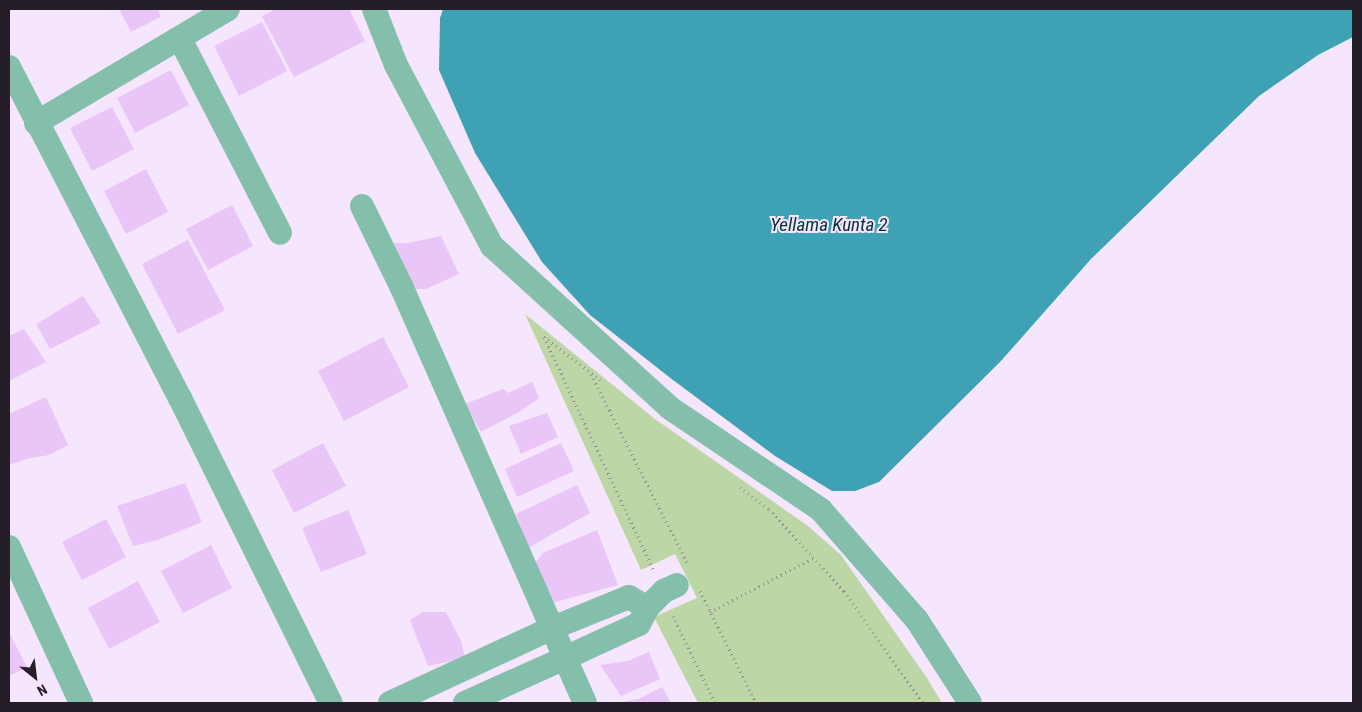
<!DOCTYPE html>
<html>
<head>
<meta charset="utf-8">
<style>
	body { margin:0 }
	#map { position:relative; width:1362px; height:712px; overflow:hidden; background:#f5e6fd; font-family:"Roboto Condensed",sans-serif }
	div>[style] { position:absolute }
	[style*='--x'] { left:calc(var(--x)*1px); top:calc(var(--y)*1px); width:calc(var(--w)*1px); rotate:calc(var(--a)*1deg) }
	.green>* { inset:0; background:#bcd6a6 }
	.water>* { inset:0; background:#3ea2b4 }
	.building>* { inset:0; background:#e9c6f7 }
	.path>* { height:3px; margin-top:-1.5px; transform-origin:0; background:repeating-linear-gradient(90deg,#918596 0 1px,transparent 0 5px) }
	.minor>* { height:24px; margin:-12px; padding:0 12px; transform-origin:12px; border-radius:12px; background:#83bfaa }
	span { translate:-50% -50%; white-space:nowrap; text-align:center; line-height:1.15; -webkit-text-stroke:4px #f5e6fd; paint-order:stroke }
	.water-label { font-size:19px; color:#02333b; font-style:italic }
	.frame { position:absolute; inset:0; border:10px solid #251e28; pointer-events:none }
	.north { position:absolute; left:10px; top:652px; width:50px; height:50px; -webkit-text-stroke:4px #f5e6fd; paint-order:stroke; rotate:151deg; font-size:14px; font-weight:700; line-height:20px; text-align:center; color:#251e28 }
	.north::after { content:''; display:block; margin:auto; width:18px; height:22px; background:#251e28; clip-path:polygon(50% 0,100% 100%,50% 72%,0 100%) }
</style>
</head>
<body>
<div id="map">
	<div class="green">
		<i style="clip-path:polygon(525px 314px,655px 419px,808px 526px,841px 555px,927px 678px,942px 703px,698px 703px,654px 617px,697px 598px,675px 554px,641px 570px)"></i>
	</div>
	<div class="water">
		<i style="clip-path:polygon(443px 9px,1353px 9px,1353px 37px,1318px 55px,1259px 96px,1091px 259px,1000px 362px,879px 482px,855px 491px,832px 491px,775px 456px,673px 380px,590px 315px,542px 262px,475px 153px,439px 70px,440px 18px)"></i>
	</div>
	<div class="building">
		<i style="clip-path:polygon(119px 9px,158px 9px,161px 17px,131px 32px)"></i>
		<i style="clip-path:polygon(276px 9px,349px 9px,365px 41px,294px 77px,262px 16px)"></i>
		<i style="clip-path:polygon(262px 22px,287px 71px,239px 96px,214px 46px)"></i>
		<i style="clip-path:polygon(171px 70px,189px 105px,135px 133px,117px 98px)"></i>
		<i style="clip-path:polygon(112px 107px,134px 149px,92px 171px,70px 128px)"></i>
		<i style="clip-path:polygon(146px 169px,168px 212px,126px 234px,104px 191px)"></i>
		<i style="clip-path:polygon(232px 205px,253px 246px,208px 270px,186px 229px)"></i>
		<i style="clip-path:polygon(441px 236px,459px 274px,426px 289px,410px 289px,394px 243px,408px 243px)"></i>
		<i style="clip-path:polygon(188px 240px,225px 310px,178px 334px,142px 264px)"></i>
		<i style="clip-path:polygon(83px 296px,101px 323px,50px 349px,36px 324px)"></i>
		<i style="clip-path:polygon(24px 329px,46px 362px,9px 381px,9px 336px)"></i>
		<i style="clip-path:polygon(383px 337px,409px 387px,344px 421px,318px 371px)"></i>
		<i style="clip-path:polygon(532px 382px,539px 398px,521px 411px,481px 432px,465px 404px,503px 389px,508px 393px)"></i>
		<i style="clip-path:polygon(46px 397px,68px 445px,49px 455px,26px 459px,9px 465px,9px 414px)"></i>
		<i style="clip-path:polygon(547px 413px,558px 437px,521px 454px,509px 426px)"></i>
		<i style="clip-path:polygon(323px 443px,346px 486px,294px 513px,272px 470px)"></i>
		<i style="clip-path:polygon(561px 443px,574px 471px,517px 497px,505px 469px)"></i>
		<i style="clip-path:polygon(185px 483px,202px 522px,158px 540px,133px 546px,117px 506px)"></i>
		<i style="clip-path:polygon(577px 485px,590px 513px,528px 548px,516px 514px)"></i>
		<i style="clip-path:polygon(348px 510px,367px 554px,321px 572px,302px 528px)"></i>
		<i style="clip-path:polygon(106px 519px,126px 557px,82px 580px,62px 542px)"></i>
		<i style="clip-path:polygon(597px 530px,618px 585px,552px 603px,534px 564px,543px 553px)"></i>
		<i style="clip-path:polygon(211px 545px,232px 588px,183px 613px,161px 571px)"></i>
		<i style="clip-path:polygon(138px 581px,160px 622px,109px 649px,88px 608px)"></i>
		<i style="clip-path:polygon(423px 612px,446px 612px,461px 641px,465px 658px,428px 666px,410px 620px)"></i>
		<i style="clip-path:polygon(9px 632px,27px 667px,9px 676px)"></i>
		<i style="clip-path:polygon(649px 652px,660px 679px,621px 696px,600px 665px,628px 661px)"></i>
		<i style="clip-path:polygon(662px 687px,671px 703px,616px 703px,639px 699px)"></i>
	</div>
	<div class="path">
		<i style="--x:591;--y:374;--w:213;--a:63"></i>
		<i style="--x:600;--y:380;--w:71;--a:-142.5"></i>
		<i style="--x:544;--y:337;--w:259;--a:64.8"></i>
		<i style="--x:740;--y:487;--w:36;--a:37"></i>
		<i style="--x:769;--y:509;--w:111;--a:47.6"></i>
		<i style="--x:844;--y:591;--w:137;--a:54.8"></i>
		<i style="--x:700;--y:591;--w:125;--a:63.4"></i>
		<i style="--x:710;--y:612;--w:116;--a:-27.7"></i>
		<i style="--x:673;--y:616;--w:97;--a:64.2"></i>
	</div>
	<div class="minor">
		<i style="--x:374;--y:9;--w:60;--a:68.6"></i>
		<i style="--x:396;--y:65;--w:205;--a:62.1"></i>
		<i style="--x:492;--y:246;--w:241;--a:42.3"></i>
		<i style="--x:670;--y:408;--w:182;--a:34"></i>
		<i style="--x:821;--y:510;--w:146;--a:48.9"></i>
		<i style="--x:917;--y:620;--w:98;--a:57.4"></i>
		<i style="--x:180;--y:39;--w:218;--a:62.7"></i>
		<i style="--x:9;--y:67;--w:373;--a:62.7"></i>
		<i style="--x:180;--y:398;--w:340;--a:63.7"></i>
		<i style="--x:36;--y:123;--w:223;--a:-30.7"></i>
		<i style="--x:362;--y:206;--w:91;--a:64"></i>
		<i style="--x:402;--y:288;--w:404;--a:66.2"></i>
		<i style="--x:565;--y:658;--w:81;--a:-24.7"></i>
		<i style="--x:639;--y:624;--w:18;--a:-63"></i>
		<i style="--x:647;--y:608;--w:24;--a:-45"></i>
		<i style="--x:664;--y:591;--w:14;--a:-25"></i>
		<i style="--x:9;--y:547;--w:172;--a:65.2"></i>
		<i style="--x:390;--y:703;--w:176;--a:-24.8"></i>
		<i style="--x:550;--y:629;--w:85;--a:-22.1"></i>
		<i style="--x:629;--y:597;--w:21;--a:31"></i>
		<i style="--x:465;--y:703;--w:110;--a:-24.2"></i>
		<i style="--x:565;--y:658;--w:49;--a:66"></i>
	</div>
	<div class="water-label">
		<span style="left:829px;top:225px">Yellama Kunta 2</span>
	</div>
	<div class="frame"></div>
	<div class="north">N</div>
</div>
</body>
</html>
